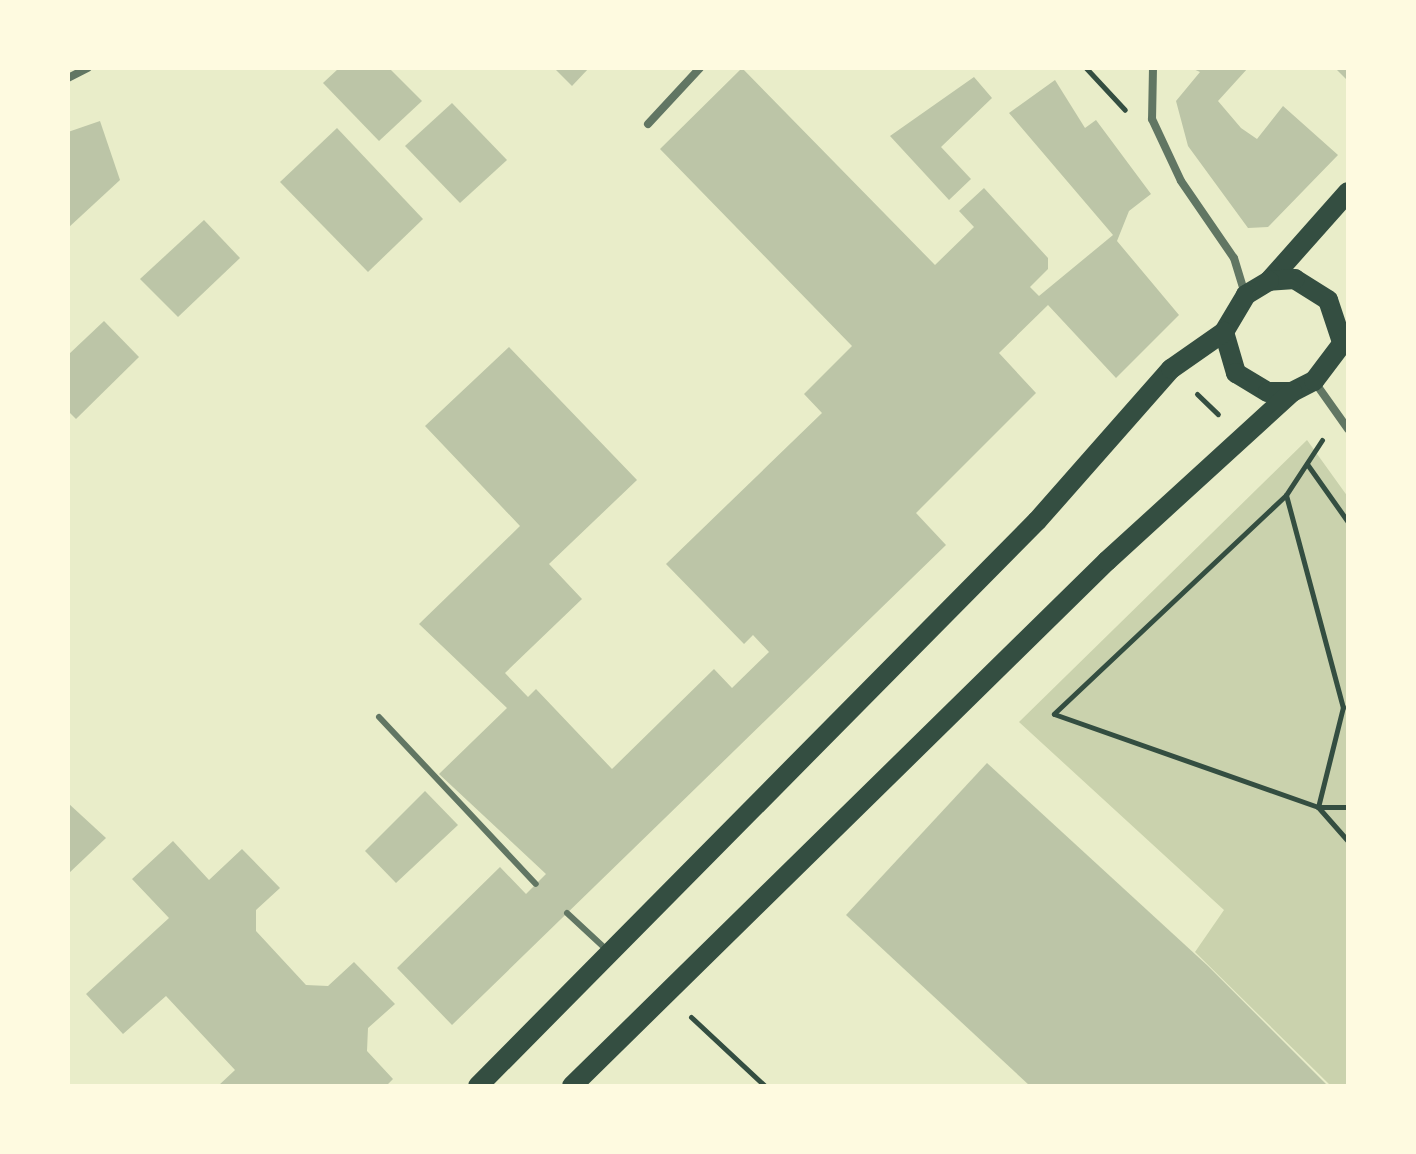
<!DOCTYPE html>
<html>
<head>
<meta charset="utf-8">
<style>
	body { margin:0 }
	#map { position:relative; width:1416px; height:1154px; overflow:hidden; background:#e9edc9; font-family:"Space Grotesk",sans-serif }
	div>[style] { position:absolute }
	[style*='--x'] { left:calc(var(--x)*1px); top:calc(var(--y)*1px); width:calc(var(--w)*1px); rotate:calc(var(--a)*1deg) }
	.green>* { inset:0; background:#cad2ad }
	.building>* { inset:0; background:#bcc5a7 }
	.path>* { height:5px; margin:-2.5px; padding:0 2.5px; transform-origin:2.5px; border-radius:2.5px; background:#344e41 }
	.service>* { height:6px; margin:-3px; padding:0 3px; transform-origin:3px; border-radius:3px; background:#617663 }
	.minor>* { height:8px; margin:-4px; padding:0 4px; transform-origin:4px; border-radius:4px; background:#617663 }
	.primary>* { height:20px; margin:-10px; padding:0 10px; transform-origin:10px; border-radius:10px; background:#344e41 }
	span { translate:-50% -50%; white-space:nowrap; text-align:center; line-height:1.15; -webkit-text-stroke:8px #fefae0; paint-order:stroke }
	.frame { position:absolute; inset:0; border:70px solid #fefae0; pointer-events:none }
</style>
</head>
<body>
<div id="map">
	<div class="green">
		<i style="clip-path:polygon(1307px 440px,1348px 497px,1348px 1086px,1331px 1086px,1195px 952px,1224px 910px,1019px 722px)"></i>
	</div>
	<div class="building">
		<i style="clip-path:polygon(339px 68px,389px 68px,422px 101px,379px 141px,323px 83px)"></i>
		<i style="clip-path:polygon(554px 68px,589px 68px,572px 86px)"></i>
		<i style="clip-path:polygon(742px 68px,935px 265px,974px 227px,959px 211px,984px 188px,1048px 258px,1048px 269px,1030px 287px,1039px 296px,1113px 235px,1009px 113px,1055px 80px,1085px 128px,1096px 120px,1151px 194px,1129px 211px,1117px 241px,1179px 315px,1116px 378px,1048px 305px,999px 353px,1036px 393px,916px 513px,946px 545px,452px 1025px,397px 968px,500px 867px,526px 894px,546px 874px,439px 774px,507px 708px,419px 624px,520px 526px,425px 426px,509px 347px,637px 480px,549px 564px,582px 599px,505px 673px,528px 697px,536px 689px,612px 769px,714px 669px,732px 688px,769px 652px,753px 635px,744px 644px,666px 564px,822px 413px,804px 394px,852px 346px,660px 149px)"></i>
		<i style="clip-path:polygon(1191px 68px,1248px 68px,1218px 101px,1241px 128px,1257px 139px,1283px 106px,1338px 155px,1268px 227px,1248px 228px,1188px 146px,1176px 101px,1200px 72px)"></i>
		<i style="clip-path:polygon(1335px 68px,1348px 68px,1348px 81px)"></i>
		<i style="clip-path:polygon(974px 77px,992px 98px,941px 147px,971px 179px,949px 200px,890px 136px)"></i>
		<i style="clip-path:polygon(452px 103px,507px 160px,460px 203px,405px 146px)"></i>
		<i style="clip-path:polygon(100px 121px,120px 180px,68px 228px,68px 132px)"></i>
		<i style="clip-path:polygon(337px 128px,423px 219px,368px 272px,280px 182px)"></i>
		<i style="clip-path:polygon(204px 220px,240px 258px,178px 317px,140px 279px)"></i>
		<i style="clip-path:polygon(104px 321px,139px 357px,76px 419px,68px 411px,68px 355px)"></i>
		<i style="clip-path:polygon(987px 763px,1208px 966px,1328px 1086px,1030px 1086px,846px 915px)"></i>
		<i style="clip-path:polygon(425px 791px,458px 825px,396px 883px,365px 851px)"></i>
		<i style="clip-path:polygon(68px 803px,106px 838px,68px 874px)"></i>
		<i style="clip-path:polygon(173px 841px,209px 880px,242px 849px,280px 888px,256px 910px,256px 931px,306px 985px,328px 986px,354px 962px,395px 1004px,368px 1028px,367px 1051px,393px 1079px,386px 1086px,218px 1086px,235px 1070px,166px 996px,123px 1034px,86px 994px,169px 918px,132px 879px)"></i>
	</div>
	<div class="path">
		<i style="--x:1086;--y:68;--w:57;--a:47.1"></i>
		<i style="--x:1197;--y:394;--w:29;--a:44"></i>
		<i style="--x:1322;--y:440;--w:66;--a:123.2"></i>
		<i style="--x:1286;--y:495;--w:319;--a:136.7"></i>
		<i style="--x:1054;--y:714;--w:280;--a:19.4"></i>
		<i style="--x:1318;--y:807;--w:45;--a:48.6"></i>
		<i style="--x:1307;--y:464;--w:71;--a:54.7"></i>
		<i style="--x:1286;--y:495;--w:220;--a:75"></i>
		<i style="--x:1343;--y:707;--w:103;--a:104"></i>
		<i style="--x:1318;--y:807;--w:30;--a:0"></i>
		<i style="--x:691;--y:1017;--w:101;--a:43"></i>
	</div>
	<div class="service">
		<i style="--x:379;--y:717;--w:229;--a:46.8"></i>
		<i style="--x:567;--y:913;--w:54;--a:42.8"></i>
	</div>
	<div class="minor">
		<i style="--x:1153;--y:68;--w:51;--a:91.1"></i>
		<i style="--x:1152;--y:119;--w:68;--a:64.9"></i>
		<i style="--x:1181;--y:181;--w:93;--a:55.5"></i>
		<i style="--x:1234;--y:258;--w:38;--a:73"></i>
		<i style="--x:68;--y:78;--w:22;--a:-27"></i>
		<i style="--x:648;--y:124;--w:76;--a:-47.1"></i>
		<i style="--x:1314;--y:381;--w:59;--a:54.7"></i>
	</div>
	<div class="primary">
		<i style="--x:1269;--y:281;--w:119;--a:-48.4"></i>
		<i style="--x:1342;--y:342;--w:44;--a:-108.4"></i>
		<i style="--x:1328;--y:300;--w:39;--a:-148"></i>
		<i style="--x:1295;--y:279;--w:26;--a:176"></i>
		<i style="--x:1269;--y:281;--w:27;--a:149"></i>
		<i style="--x:1246;--y:295;--w:43;--a:120.7"></i>
		<i style="--x:1224;--y:332;--w:43;--a:73.7"></i>
		<i style="--x:1236;--y:373;--w:37;--a:31"></i>
		<i style="--x:1268;--y:392;--w:24;--a:0"></i>
		<i style="--x:1292;--y:392;--w:25;--a:-27"></i>
		<i style="--x:1314;--y:381;--w:56;--a:-52.9"></i>
		<i style="--x:478;--y:1086;--w:795;--a:-45.31"></i>
		<i style="--x:1037;--y:521;--w:203;--a:-48.6"></i>
		<i style="--x:1171;--y:369;--w:65;--a:-34.9"></i>
		<i style="--x:572;--y:1086;--w:750;--a:-44.46"></i>
		<i style="--x:1107;--y:561;--w:251;--a:-42.4"></i>
	</div>
	<div class="frame"></div>
</div>
</body>
</html>
